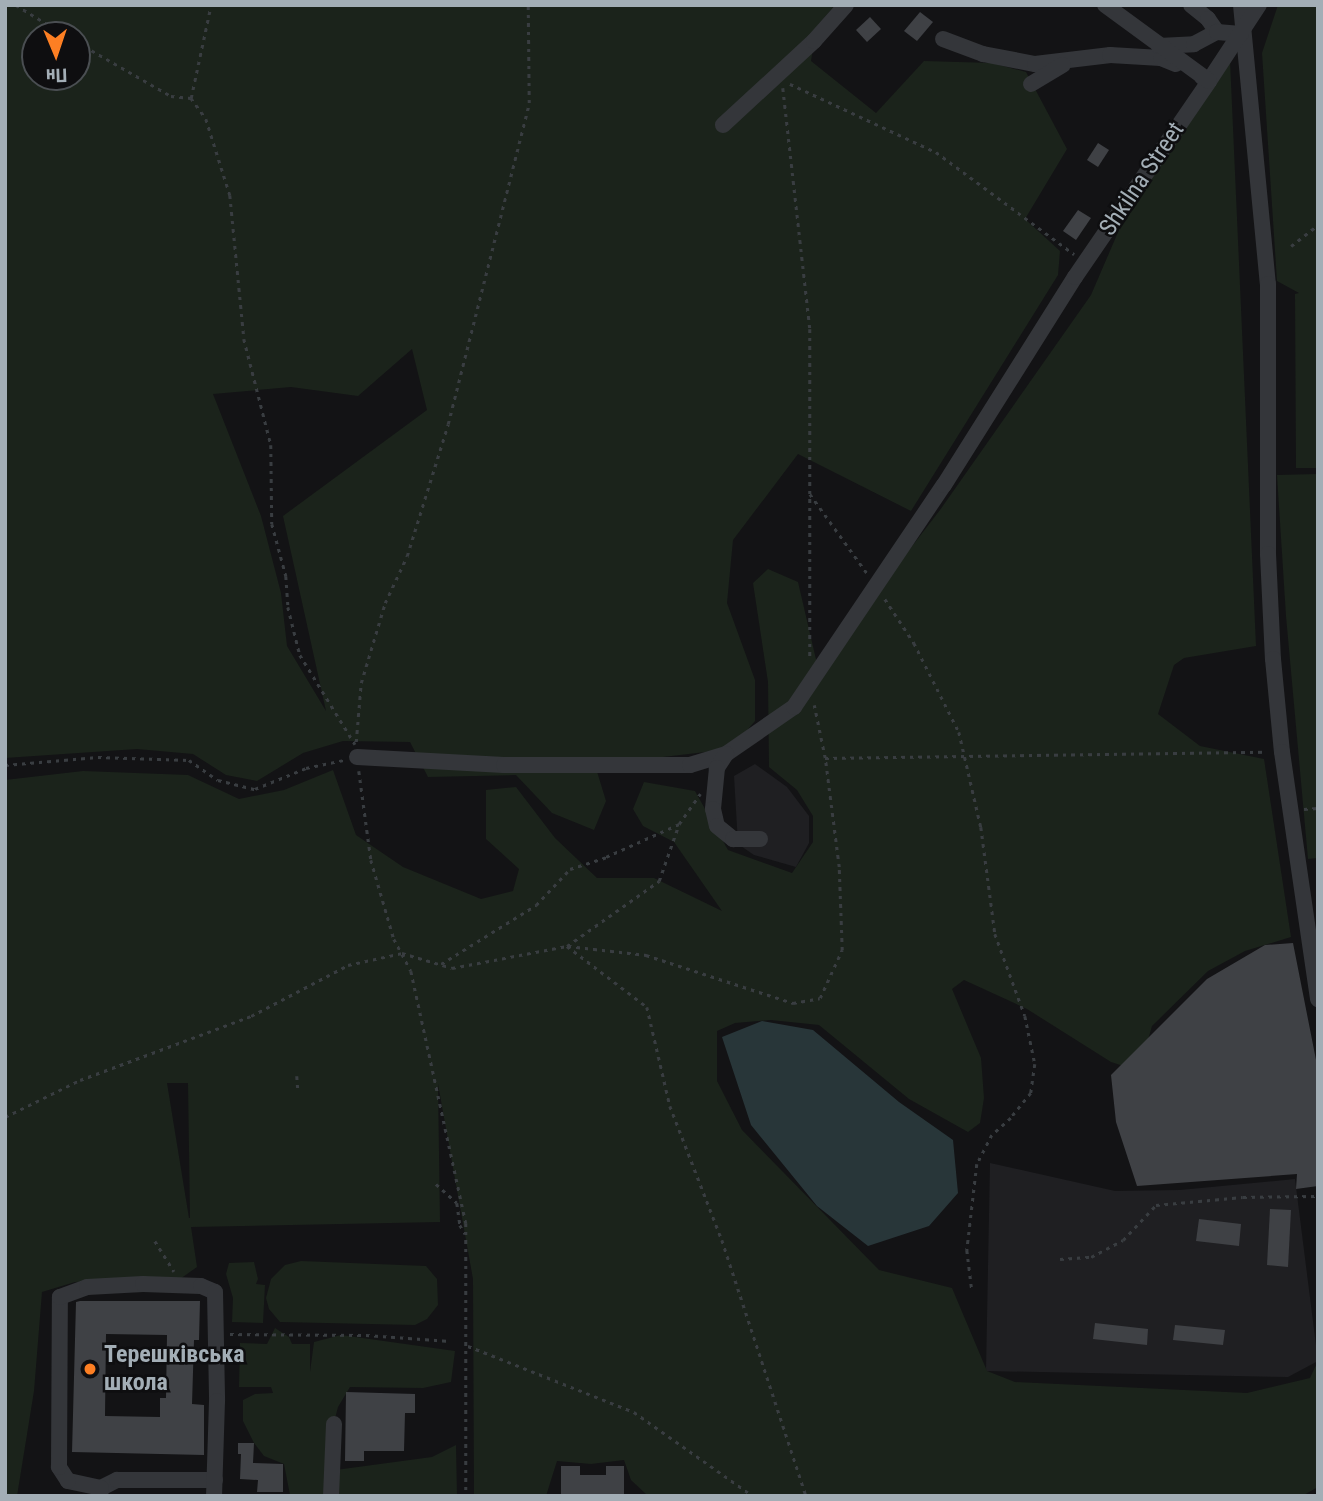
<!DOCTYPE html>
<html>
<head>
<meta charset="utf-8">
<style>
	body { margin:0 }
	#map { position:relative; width:1323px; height:1501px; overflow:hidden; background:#131315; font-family:"Roboto Condensed",sans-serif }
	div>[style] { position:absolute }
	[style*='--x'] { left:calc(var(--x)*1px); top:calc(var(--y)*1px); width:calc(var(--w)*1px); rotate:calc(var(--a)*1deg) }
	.built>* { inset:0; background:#1f1f22 }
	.green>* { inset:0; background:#1b231b }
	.water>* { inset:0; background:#283639 }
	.building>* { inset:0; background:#3f4145 }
	.path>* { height:2.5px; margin-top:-1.25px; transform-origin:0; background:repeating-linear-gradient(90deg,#393d41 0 3.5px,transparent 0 8.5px) }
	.minor>* { height:16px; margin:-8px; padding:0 8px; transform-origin:8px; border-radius:8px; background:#34363a }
	.dots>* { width:19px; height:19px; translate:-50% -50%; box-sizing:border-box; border:4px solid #0e0e10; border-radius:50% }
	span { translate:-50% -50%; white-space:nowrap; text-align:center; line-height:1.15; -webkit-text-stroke:5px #0e0e10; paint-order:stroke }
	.street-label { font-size:24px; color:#a3aeb6 }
	.poi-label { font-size:24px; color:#a3aeb6; font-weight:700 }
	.left { translate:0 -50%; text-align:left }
	.frame { position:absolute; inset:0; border:7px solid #a3aeb6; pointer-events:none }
	.north { position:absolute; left:21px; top:21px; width:70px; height:70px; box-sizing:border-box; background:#0e0e10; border:2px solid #4a4e52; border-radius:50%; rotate:178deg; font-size:19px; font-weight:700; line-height:28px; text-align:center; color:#a3aeb6 }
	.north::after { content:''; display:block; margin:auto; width:24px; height:32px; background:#fd7f23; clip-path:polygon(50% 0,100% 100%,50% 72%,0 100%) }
</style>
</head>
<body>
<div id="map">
	<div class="built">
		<i style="clip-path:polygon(755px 764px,787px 787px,809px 816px,809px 843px,796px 867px,754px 855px,738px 844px,734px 776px)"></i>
		<i style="clip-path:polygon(990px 1163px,1115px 1191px,1180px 1190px,1295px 1179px,1318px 1361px,1288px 1377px,986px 1371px)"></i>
	</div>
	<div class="green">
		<i style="clip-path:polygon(evenodd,5px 5px,835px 5px,817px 26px,811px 61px,876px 113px,924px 61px,992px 63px,1026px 72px,1067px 149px,1025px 219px,1060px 251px,1058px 275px,911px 511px,798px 454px,733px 540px,727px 603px,755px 680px,755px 721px,731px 749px,595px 765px,606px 801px,594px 830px,552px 813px,516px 775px,428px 777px,410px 742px,343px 741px,303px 753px,257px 781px,226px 775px,193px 754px,137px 749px,5px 758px,5px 5px,35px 35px,77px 35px,77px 77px,35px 77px,35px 35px,5px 5px,412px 349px,427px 410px,283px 516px,326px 711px,287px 646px,281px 593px,261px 516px,213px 394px,291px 387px,358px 396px,412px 349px)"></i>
		<i style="clip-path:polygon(1278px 5px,1318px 5px,1318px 468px,1296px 468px,1295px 294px,1299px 293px,1277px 281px,1262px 53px)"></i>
		<i style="clip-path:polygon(evenodd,1230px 60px,1256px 646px,1184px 658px,1174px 665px,1158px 714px,1200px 746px,1264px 759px,1291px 937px,1245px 951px,1208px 971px,1152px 1026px,1139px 1071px,1111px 1062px,1027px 1009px,964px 980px,952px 989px,981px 1058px,984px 1098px,980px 1123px,968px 1132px,909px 1099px,819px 1025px,771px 1020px,735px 1023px,717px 1031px,717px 1081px,742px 1130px,879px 1270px,952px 1288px,987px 1371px,1015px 1382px,1247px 1393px,1310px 1378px,1318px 1361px,1318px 1487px,1302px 1496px,648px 1496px,631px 1480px,624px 1460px,591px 1464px,557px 1461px,546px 1496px,474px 1496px,473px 1279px,438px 1084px,440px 1222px,191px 1227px,197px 1267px,180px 1279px,75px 1282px,42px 1292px,34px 1391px,17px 1496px,5px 1496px,5px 780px,83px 771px,188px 775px,239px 799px,284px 790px,333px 770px,356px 835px,403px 867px,481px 899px,513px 891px,519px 869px,486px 839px,486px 790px,516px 787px,555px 838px,597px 878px,654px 878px,722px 911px,674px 842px,643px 826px,633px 809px,644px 782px,695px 791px,728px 850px,792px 873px,813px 842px,813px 816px,797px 790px,769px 767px,768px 682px,753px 583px,768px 569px,798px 582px,818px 668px,940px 510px,1091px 295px,1134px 195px,1230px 60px,167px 1083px,188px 1083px,190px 1218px,189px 1218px,167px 1083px)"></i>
		<i style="clip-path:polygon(1318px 474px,1318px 858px,1308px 859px,1286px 616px,1277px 475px)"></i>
		<i style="clip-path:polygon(301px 1261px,426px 1266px,437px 1279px,438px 1305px,427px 1319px,415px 1325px,280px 1322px,269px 1309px,266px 1298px,271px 1279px,285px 1265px)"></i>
		<i style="clip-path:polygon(254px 1262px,258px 1279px,256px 1284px,265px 1285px,263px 1323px,232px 1322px,233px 1298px,226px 1274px,229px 1263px)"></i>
		<i style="clip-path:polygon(275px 1328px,289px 1337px,292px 1344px,310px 1344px,310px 1372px,314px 1342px,341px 1335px,455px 1351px,451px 1382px,423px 1388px,350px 1387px,338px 1407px,326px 1453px,328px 1471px,432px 1457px,456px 1445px,457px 1496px,184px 1496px,290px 1495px,284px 1464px,264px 1456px,254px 1443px,243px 1421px,243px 1400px,255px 1394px,273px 1393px,271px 1387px,239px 1387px,240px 1343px,267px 1344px)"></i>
	</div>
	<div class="water">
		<i style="clip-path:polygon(762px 1021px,813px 1030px,899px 1102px,953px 1140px,958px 1193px,929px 1226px,868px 1246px,817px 1206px,751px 1125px,722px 1037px)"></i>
	</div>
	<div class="building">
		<i style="clip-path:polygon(920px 12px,933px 22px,917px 41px,904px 31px)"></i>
		<i style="clip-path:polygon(870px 17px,881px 29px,867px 42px,856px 30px)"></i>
		<i style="clip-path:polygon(1098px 143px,1109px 150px,1098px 167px,1087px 160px)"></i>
		<i style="clip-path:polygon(1078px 210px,1091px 218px,1076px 240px,1063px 231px)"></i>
		<i style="clip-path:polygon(1293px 943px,1318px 1070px,1318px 1186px,1296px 1189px,1297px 1174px,1137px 1186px,1116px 1122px,1111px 1075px,1207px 979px,1265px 945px)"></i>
		<i style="clip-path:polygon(1270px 1209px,1291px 1210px,1288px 1267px,1267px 1265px)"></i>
		<i style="clip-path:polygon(1199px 1219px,1241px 1224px,1239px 1246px,1196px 1241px)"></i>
		<i style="clip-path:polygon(evenodd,80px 1301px,200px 1301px,199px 1340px,194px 1340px,192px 1404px,204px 1405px,204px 1455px,72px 1452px,76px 1302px,80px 1301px,106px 1334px,167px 1335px,166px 1398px,160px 1398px,160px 1417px,105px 1416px,106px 1334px)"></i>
		<i style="clip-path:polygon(1095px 1323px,1148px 1329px,1147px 1345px,1093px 1339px)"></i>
		<i style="clip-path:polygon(1175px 1325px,1225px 1330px,1223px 1345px,1173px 1340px)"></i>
		<i style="clip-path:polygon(346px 1392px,415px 1394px,415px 1413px,405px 1413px,404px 1451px,364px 1451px,364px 1461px,345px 1461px)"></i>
		<i style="clip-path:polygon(238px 1443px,254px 1443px,253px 1463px,283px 1464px,283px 1492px,257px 1492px,258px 1480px,240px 1479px,241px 1454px,238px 1454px)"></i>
		<i style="clip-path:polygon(561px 1466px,580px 1466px,580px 1475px,606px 1475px,606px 1466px,624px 1466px,624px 1496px,561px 1496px)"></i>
	</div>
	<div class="path">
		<i style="--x:16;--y:5;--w:57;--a:31.5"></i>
		<i style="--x:77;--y:42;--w:108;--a:29.9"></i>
		<i style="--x:171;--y:96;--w:20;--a:6"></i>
		<i style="--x:191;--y:98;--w:26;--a:54"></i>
		<i style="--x:206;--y:119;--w:80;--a:72.5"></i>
		<i style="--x:230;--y:195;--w:145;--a:84.4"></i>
		<i style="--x:244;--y:339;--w:109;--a:75.7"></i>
		<i style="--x:271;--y:445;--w:79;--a:89.3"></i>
		<i style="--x:272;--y:524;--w:54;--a:74.9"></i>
		<i style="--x:286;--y:576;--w:31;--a:86"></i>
		<i style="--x:288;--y:607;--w:49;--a:76"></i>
		<i style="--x:300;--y:655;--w:105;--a:58.3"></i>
		<i style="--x:790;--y:84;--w:161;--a:25"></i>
		<i style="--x:936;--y:152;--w:172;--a:36.5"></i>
		<i style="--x:783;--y:88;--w:243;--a:83.6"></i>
		<i style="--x:810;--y:329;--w:328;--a:90"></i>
		<i style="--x:191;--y:98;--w:95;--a:-77.9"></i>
		<i style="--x:1291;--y:246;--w:34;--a:-38"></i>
		<i style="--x:810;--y:494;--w:97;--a:54.2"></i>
		<i style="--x:885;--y:599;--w:53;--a:56.6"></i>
		<i style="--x:914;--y:643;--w:100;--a:63.2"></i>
		<i style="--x:959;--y:732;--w:98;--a:77"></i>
		<i style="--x:981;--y:827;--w:108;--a:82.5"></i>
		<i style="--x:995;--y:934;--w:87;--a:69.9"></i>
		<i style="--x:1025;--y:1016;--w:49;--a:78.2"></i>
		<i style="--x:1035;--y:1064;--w:29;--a:98"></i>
		<i style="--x:1031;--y:1093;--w:32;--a:129"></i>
		<i style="--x:1011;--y:1118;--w:25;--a:138"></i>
		<i style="--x:992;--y:1135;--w:33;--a:117"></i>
		<i style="--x:977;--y:1164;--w:87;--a:96.6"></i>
		<i style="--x:967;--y:1250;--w:41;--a:83"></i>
		<i style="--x:356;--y:742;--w:59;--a:-85.2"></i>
		<i style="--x:361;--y:683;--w:84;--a:-73.3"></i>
		<i style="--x:385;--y:603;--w:52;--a:-64.9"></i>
		<i style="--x:407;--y:556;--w:138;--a:-72.7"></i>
		<i style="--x:448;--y:424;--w:331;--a:-75.8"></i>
		<i style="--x:529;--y:103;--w:98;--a:-90.6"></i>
		<i style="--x:825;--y:758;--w:441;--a:-0.8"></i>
		<i style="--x:5;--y:765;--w:93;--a:-4.9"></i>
		<i style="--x:98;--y:757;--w:91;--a:1.9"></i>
		<i style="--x:189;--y:760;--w:35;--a:35"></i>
		<i style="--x:218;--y:780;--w:38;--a:14"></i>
		<i style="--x:255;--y:789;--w:55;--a:-22.4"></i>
		<i style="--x:306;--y:768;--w:38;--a:-12"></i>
		<i style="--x:359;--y:771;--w:90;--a:82.3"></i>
		<i style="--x:371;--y:860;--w:82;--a:73.8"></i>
		<i style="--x:394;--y:939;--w:36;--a:62"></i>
		<i style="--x:411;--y:971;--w:258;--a:77.7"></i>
		<i style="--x:466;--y:1223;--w:273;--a:90"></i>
		<i style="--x:1304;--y:809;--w:14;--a:-4"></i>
		<i style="--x:567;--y:946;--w:113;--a:-35.2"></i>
		<i style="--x:659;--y:881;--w:60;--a:-70.7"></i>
		<i style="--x:679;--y:824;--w:37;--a:-55"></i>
		<i style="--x:568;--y:946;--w:79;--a:6.6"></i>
		<i style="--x:646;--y:955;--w:155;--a:18.1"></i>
		<i style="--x:793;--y:1003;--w:27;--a:-10"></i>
		<i style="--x:820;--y:998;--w:53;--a:-65.4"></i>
		<i style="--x:842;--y:950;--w:83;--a:-92.1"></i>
		<i style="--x:839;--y:867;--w:110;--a:-97.3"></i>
		<i style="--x:825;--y:758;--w:54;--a:-101.7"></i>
		<i style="--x:441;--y:964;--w:112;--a:-31.8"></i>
		<i style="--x:536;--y:905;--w:50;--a:-46.6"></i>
		<i style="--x:570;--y:869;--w:38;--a:-18"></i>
		<i style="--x:606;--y:857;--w:80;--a:-24.3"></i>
		<i style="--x:297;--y:1076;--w:16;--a:86"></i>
		<i style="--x:5;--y:1117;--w:84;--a:-26.3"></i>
		<i style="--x:80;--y:1080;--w:183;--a:-20.5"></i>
		<i style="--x:251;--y:1016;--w:110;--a:-27.7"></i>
		<i style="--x:348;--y:965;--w:55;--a:-12.5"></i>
		<i style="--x:402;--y:953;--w:52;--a:16.7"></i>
		<i style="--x:452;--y:968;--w:117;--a:-10.8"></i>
		<i style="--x:567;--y:946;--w:101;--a:37.3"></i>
		<i style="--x:647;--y:1007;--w:102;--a:76.9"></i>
		<i style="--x:670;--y:1106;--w:144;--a:68.8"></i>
		<i style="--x:722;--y:1240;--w:269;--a:71.8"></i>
		<i style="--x:436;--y:1184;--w:28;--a:42"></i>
		<i style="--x:457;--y:1203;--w:22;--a:82"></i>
		<i style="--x:460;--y:1225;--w:10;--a:61"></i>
		<i style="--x:155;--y:1241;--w:36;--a:58"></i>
		<i style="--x:1060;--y:1259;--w:31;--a:-4"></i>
		<i style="--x:1091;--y:1257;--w:36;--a:-28"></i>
		<i style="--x:1123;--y:1240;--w:48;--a:-46.7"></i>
		<i style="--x:1156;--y:1205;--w:87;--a:-5.3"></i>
		<i style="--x:1243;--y:1197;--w:75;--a:-0.8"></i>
		<i style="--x:230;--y:1334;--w:136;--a:0.4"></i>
		<i style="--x:366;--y:1335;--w:84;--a:4.1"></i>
		<i style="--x:468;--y:1346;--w:179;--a:21.7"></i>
		<i style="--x:634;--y:1412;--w:146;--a:35.2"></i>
	</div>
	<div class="minor">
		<i style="--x:1191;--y:5;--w:22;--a:39"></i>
		<i style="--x:1208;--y:19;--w:16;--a:55"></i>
		<i style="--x:1241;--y:5;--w:280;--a:84.5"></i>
		<i style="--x:1268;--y:284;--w:270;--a:90"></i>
		<i style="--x:1268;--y:554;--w:105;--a:87.3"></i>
		<i style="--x:1273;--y:659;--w:93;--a:84.5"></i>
		<i style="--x:1282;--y:752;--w:250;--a:81.7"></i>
		<i style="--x:943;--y:39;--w:43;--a:20.6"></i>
		<i style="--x:983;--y:54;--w:53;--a:10.9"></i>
		<i style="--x:1035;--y:64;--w:76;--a:-6.8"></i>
		<i style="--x:1110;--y:55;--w:51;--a:3.4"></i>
		<i style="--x:1161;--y:58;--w:16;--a:22"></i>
		<i style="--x:1159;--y:46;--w:35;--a:-3"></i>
		<i style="--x:1194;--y:44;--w:26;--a:-28"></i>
		<i style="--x:1217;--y:32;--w:24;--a:5"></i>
		<i style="--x:1202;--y:77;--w:8;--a:30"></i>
		<i style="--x:1209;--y:81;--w:91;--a:-56.7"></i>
		<i style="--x:1031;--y:84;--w:37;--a:-31"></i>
		<i style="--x:723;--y:125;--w:124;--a:-42.7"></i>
		<i style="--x:814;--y:41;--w:48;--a:-48.4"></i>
		<i style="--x:726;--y:754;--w:83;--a:-34.7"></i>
		<i style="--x:794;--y:707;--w:268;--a:-56"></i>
		<i style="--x:944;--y:485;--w:246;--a:-57.8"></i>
		<i style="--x:1075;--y:277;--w:237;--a:-55.6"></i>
		<i style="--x:1209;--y:81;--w:129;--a:-143.8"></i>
		<i style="--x:357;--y:757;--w:147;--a:3.1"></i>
		<i style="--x:504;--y:765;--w:186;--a:0"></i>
		<i style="--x:690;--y:765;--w:38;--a:-17"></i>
		<i style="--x:726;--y:754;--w:17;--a:123"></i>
		<i style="--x:717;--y:768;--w:41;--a:95.6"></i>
		<i style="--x:713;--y:809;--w:17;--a:77"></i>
		<i style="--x:717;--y:826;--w:21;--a:39"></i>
		<i style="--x:733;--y:839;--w:27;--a:0"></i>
		<i style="--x:101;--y:1488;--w:18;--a:-27"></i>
		<i style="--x:117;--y:1480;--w:98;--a:0"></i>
		<i style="--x:100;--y:1496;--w:8;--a:-83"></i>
		<i style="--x:101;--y:1488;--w:34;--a:-168"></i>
		<i style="--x:68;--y:1481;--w:17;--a:-123"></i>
		<i style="--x:59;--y:1467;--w:170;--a:-89.7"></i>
		<i style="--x:60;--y:1297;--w:29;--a:-20"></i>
		<i style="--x:87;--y:1287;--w:56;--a:-3.1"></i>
		<i style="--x:143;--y:1284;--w:58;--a:2"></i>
		<i style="--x:201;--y:1286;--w:15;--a:23"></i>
		<i style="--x:215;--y:1292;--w:109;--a:88.9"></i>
		<i style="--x:217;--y:1401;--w:95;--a:91.8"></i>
		<i style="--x:331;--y:1496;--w:72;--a:-87.6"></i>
	</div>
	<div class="dots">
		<i style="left:90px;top:1369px;background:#fd7f23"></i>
	</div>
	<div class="street-label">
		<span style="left:1142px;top:179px;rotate:-56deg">Shkilna Street</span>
	</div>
	<div class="poi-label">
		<span class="left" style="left:104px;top:1369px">Терешківська<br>школа</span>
	</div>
	<div class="frame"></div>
	<div class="north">Пн</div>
</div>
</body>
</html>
